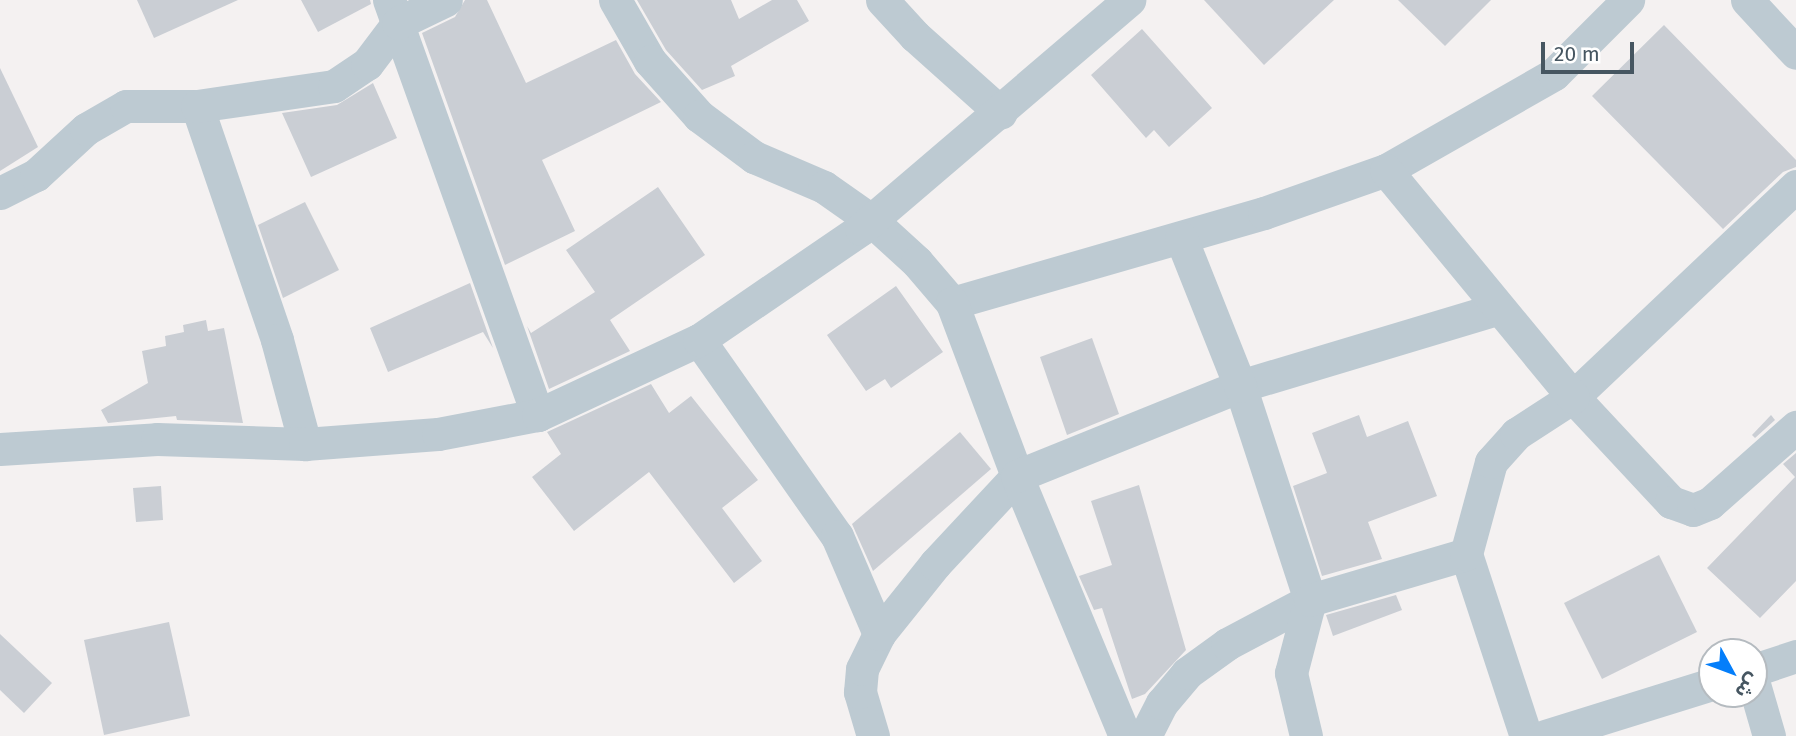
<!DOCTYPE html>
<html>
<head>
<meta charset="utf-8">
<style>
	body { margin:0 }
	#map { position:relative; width:1796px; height:736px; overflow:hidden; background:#f4f1f1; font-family:"Fira Sans","Noto Sans Arabic",sans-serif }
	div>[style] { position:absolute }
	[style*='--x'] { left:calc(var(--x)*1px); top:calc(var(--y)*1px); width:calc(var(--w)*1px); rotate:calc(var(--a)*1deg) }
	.building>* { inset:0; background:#caced4 }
	.street>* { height:33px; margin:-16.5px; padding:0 16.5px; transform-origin:16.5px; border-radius:16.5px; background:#bdcad2 }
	span { translate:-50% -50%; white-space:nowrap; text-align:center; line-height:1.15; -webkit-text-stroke:5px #fff; paint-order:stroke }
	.north { position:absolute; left:1698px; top:638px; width:70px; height:70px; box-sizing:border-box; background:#fff; border:2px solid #b5bbc0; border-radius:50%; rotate:131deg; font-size:19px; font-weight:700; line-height:28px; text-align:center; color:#465661 }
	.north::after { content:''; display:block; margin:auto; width:24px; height:32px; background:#047efa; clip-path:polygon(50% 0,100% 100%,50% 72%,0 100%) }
	.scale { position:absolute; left:1541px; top:42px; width:93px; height:32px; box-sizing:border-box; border:4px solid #465661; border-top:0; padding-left:9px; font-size:21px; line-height:24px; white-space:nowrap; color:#465661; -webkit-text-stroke:5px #fff; paint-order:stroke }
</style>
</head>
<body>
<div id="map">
	<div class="building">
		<i style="clip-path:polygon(137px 0,238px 0,154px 38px)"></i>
		<i style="clip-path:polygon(301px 0,370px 0,371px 4px,318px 32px)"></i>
		<i style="clip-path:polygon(465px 0,487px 0,526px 83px,616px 40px,635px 74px,661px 102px,542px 160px,575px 231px,505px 265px,422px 33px,455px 17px)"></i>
		<i style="clip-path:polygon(637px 0,731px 0,739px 19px,772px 0,797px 0,809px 21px,731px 66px,735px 76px,702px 90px,666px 50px)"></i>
		<i style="clip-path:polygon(1204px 0,1334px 0,1264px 65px)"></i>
		<i style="clip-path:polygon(1398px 0,1491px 0,1445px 46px)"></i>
		<i style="clip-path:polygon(1664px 25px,1796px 160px,1796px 167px,1783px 172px,1723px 229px,1592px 96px)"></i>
		<i style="clip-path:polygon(1142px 29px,1212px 108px,1169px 147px,1154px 130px,1146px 138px,1091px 75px)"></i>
		<i style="clip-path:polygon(0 68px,38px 147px,0 171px)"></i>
		<i style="clip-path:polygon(373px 83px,397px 138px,311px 177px,282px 113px,337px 105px)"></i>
		<i style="clip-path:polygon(658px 187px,705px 255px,610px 320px,630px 351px,549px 389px,527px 326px,531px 333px,595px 292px,566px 250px)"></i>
		<i style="clip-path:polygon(305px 202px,339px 270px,283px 298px,258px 225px)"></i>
		<i style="clip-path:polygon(470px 283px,493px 348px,483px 332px,388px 372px,370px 328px)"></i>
		<i style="clip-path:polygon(896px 286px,943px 352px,891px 388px,885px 379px,866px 391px,827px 335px)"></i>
		<i style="clip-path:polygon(206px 320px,208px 331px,224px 328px,243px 423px,177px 420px,176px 416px,108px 423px,101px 410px,148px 383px,142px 351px,166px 346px,165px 336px,184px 332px,183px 325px)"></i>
		<i style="clip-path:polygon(1092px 338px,1119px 414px,1067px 435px,1040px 357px)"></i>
		<i style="clip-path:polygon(651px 384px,669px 413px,691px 396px,758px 480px,722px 508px,762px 561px,734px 583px,649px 472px,574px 531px,532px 477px,561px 454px,547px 432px)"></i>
		<i style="clip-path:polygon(1359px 415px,1367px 437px,1408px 421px,1437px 496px,1368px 522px,1382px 559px,1322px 576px,1293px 486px,1327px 473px,1312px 433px)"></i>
		<i style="clip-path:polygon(1771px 415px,1775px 420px,1755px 438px,1752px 435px)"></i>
		<i style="clip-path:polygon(960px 432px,991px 469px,873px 571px,852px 524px)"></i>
		<i style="clip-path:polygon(1796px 453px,1796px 581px,1760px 618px,1707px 568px,1795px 477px,1783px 464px)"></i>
		<i style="clip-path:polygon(1139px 485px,1186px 650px,1145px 694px,1132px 699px,1102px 608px,1094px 610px,1079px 576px,1112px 565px,1091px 501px)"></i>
		<i style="clip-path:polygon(161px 486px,163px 520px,136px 522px,133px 488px)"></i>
		<i style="clip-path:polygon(1659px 555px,1697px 632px,1602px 679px,1564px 603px)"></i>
		<i style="clip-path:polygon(1396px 595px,1402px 610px,1333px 636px,1326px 615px)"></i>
		<i style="clip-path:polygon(169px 622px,190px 716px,104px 735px,84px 640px)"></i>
		<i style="clip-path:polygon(0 634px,52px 683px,24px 713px,0 690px)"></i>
	</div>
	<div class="street">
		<i style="--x:389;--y:0;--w:441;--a:70.3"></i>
		<i style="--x:615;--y:0;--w:70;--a:60.2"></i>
		<i style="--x:650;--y:61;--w:74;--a:48.3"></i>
		<i style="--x:699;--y:116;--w:69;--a:36.7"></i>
		<i style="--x:754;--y:157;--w:76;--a:23.2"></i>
		<i style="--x:824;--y:187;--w:57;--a:35.1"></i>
		<i style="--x:871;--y:220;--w:62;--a:42.4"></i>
		<i style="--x:917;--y:262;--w:54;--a:49.5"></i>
		<i style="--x:952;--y:303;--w:325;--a:-16.1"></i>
		<i style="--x:1264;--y:213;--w:129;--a:-19.4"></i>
		<i style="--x:1386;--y:170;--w:193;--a:-29.7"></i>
		<i style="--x:1554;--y:74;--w:105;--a:-45"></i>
		<i style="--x:882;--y:0;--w:49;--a:47.5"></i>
		<i style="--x:915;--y:36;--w:115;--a:41.8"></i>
		<i style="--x:1747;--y:0;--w:72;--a:47.2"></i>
		<i style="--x:197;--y:106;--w:247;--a:71.1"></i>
		<i style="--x:277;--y:340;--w:108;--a:74.9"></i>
		<i style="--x:1796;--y:186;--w:307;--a:136.6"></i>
		<i style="--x:1573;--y:397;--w:144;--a:47"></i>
		<i style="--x:1671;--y:502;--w:23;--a:20"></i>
		<i style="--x:1693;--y:510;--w:18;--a:-22"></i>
		<i style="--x:1710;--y:503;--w:115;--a:-41.5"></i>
		<i style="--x:0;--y:193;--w:40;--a:-26.6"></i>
		<i style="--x:36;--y:175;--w:68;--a:-42.6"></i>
		<i style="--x:86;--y:129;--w:46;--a:-29.9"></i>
		<i style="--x:126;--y:106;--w:71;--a:0"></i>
		<i style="--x:197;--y:106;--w:138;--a:-8.3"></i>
		<i style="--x:334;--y:86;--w:40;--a:-34"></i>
		<i style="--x:367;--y:64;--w:51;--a:-52.9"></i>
		<i style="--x:398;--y:23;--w:53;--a:-25.6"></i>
		<i style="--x:699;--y:340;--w:240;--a:54.9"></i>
		<i style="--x:837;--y:536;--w:107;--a:66.8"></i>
		<i style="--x:0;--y:449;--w:157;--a:-3.6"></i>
		<i style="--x:157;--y:439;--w:148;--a:1.9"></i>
		<i style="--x:305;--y:444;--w:133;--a:-4.3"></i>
		<i style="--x:438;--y:434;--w:102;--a:-10.8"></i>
		<i style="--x:538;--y:415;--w:178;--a:-25"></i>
		<i style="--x:699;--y:340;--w:196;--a:-34.4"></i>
		<i style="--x:861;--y:229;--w:353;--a:-40.5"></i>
		<i style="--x:1466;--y:554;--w:192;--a:71.8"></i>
		<i style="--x:1754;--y:670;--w:44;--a:-18.4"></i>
		<i style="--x:1754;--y:684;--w:54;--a:73.9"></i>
		<i style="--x:873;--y:736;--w:46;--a:-106.5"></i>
		<i style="--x:860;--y:692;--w:23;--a:-85"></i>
		<i style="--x:862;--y:669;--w:39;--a:-64"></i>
		<i style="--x:879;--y:634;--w:90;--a:-51.3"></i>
		<i style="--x:935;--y:564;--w:120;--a:-47"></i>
		<i style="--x:1017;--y:476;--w:185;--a:-110.6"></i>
		<i style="--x:1125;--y:736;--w:282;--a:-112.6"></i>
		<i style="--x:1017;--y:476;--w:240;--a:-22"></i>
		<i style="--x:1240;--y:386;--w:268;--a:-16.7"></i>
		<i style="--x:1145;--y:736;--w:37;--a:-63"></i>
		<i style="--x:1162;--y:703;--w:39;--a:-50"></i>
		<i style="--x:1187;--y:673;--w:49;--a:-35.9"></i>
		<i style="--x:1227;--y:644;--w:94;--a:-27.9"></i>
		<i style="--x:1310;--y:600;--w:225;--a:-108.1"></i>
		<i style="--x:1240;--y:386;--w:159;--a:-111.7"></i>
		<i style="--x:1306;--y:736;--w:65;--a:-103.4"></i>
		<i style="--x:1291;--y:673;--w:75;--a:-75.4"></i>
		<i style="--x:1310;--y:600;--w:163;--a:-16.4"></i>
		<i style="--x:1466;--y:554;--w:95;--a:-74.8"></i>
		<i style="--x:1491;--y:462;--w:38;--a:-48"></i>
		<i style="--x:1516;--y:434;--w:68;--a:-33"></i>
		<i style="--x:1573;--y:397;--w:294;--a:-129.5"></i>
		<i style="--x:1545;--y:736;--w:175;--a:-17.3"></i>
	</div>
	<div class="north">ش</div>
	<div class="scale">20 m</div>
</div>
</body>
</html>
